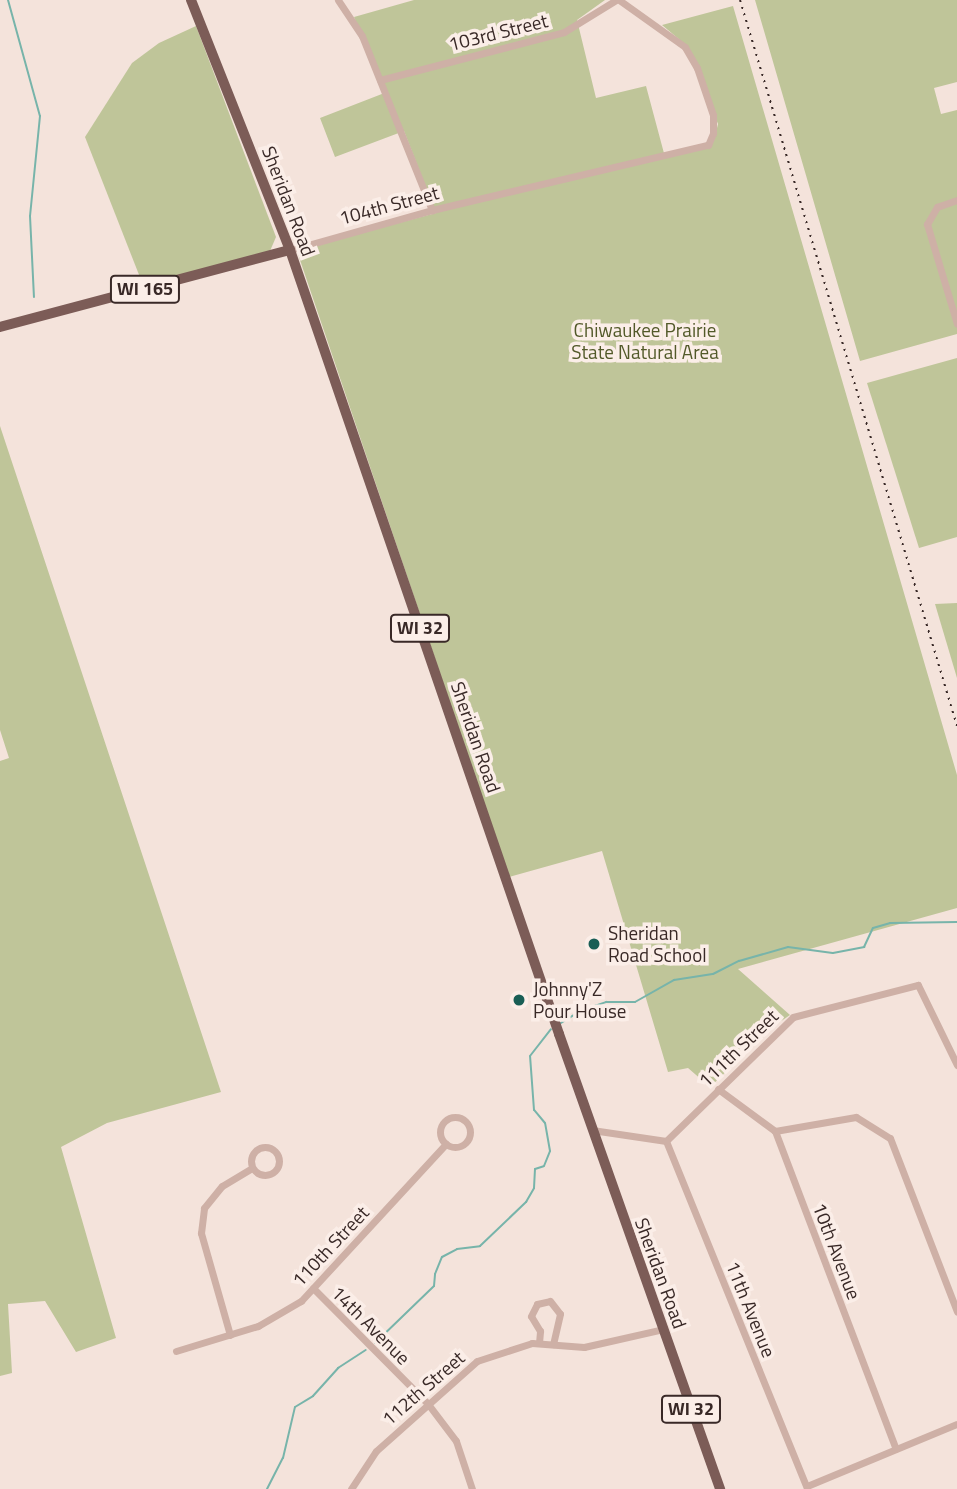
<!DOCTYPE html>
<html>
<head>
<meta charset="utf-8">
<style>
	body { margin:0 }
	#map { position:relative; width:957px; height:1489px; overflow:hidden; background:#f4e3db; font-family:"Titillium Web",sans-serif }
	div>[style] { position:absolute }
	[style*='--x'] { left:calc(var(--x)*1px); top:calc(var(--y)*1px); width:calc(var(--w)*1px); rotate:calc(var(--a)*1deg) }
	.green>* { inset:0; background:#bfc599 }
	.stream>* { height:2px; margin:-1px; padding:0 1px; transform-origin:1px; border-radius:1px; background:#77b4aa }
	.street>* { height:7px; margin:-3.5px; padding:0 3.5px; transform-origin:3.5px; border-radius:3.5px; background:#ceb0a6 }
	.street>.ring { margin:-3.5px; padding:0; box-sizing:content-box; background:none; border:7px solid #ceb0a6; border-radius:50% }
	.primary>* { height:10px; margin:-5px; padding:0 5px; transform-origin:5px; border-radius:5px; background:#7c5c57 }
	.rail>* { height:2px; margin-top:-1px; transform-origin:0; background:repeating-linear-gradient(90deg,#392927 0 2px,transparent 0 7px) }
	.dots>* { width:19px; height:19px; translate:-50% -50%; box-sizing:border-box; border:4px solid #fbeee8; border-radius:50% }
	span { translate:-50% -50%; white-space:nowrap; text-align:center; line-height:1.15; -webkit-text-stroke:7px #fbeee8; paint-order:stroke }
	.shield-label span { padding:2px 5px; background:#fbeee8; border:2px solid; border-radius:5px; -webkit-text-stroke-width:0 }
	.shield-label { font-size:18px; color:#392927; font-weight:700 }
	.street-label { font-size:19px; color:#392927 }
	.park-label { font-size:19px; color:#525929 }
	.poi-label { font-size:19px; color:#392927 }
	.left { translate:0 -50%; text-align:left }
</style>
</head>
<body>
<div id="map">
	<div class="green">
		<i style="clip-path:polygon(414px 0,605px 0,577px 20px,596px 98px,646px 86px,665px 157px,709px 145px,714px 140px,718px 124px,686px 45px,662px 25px,733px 6px,957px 775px,957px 908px,738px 969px,790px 1015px,774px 1026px,710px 1087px,688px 1068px,668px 1072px,602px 851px,509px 877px,300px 260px,298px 253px,304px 248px,436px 213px,404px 131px,335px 157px,320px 118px,387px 92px,354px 17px)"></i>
		<i style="clip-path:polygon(755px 0,957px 0,957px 82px,934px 88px,941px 114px,957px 110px,957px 334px,860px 361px)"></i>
		<i style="clip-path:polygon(196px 26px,276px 237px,270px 251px,143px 285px,85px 137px,132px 63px,159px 43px)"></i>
		<i style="clip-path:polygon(957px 358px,957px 537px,919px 548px,867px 383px)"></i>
		<i style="clip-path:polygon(0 426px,221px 1092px,107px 1123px,61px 1147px,116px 1338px,76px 1352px,45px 1301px,8px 1304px,12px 1373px,0 1376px,0 761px,9px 758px,0 730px)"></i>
		<i style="clip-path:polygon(957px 603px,957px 678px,935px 604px)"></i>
	</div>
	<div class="stream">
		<i style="--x:8;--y:0;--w:120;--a:74.6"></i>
		<i style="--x:40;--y:116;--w:100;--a:95.7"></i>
		<i style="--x:30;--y:216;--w:81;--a:87.2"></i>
		<i style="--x:561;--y:1023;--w:22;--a:-32"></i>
		<i style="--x:580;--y:1011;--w:28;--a:-19"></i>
		<i style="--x:606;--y:1002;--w:29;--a:0"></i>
		<i style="--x:635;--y:1002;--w:45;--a:-29.4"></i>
		<i style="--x:674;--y:980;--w:39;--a:-9"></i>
		<i style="--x:713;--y:974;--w:29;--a:-27"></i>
		<i style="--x:739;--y:961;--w:51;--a:-15.9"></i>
		<i style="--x:788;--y:947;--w:45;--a:7.6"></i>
		<i style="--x:833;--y:953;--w:32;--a:-11"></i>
		<i style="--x:864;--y:947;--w:21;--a:-65"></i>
		<i style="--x:873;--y:928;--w:18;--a:-16"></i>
		<i style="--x:890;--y:923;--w:67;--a:-0.9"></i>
		<i style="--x:375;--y:1343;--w:82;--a:-44"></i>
		<i style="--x:434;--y:1286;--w:12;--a:-85"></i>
		<i style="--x:435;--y:1274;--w:18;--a:-68"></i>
		<i style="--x:442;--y:1257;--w:17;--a:-28"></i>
		<i style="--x:457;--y:1249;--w:23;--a:-7"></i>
		<i style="--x:480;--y:1246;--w:64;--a:-43.7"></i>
		<i style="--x:526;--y:1202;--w:16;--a:-60"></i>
		<i style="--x:534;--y:1188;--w:19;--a:-87"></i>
		<i style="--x:535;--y:1169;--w:9;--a:-18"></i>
		<i style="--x:544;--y:1166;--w:16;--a:-68"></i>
		<i style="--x:550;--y:1151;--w:28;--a:-100"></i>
		<i style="--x:545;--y:1123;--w:17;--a:-130"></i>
		<i style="--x:534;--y:1110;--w:54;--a:-94.2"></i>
		<i style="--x:530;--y:1056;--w:34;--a:-52"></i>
		<i style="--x:267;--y:1489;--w:35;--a:-63"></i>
		<i style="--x:283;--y:1458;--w:52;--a:-76.8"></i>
		<i style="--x:295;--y:1407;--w:21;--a:-31"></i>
		<i style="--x:313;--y:1396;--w:38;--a:-48"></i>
		<i style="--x:338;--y:1368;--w:33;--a:-33"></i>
	</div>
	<div class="street">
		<i style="--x:338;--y:0;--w:43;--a:56.3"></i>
		<i style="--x:362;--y:36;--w:188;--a:68.1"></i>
		<i style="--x:380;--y:80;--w:190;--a:-14.6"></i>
		<i style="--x:564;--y:32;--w:61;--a:-31.6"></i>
		<i style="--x:957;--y:200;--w:21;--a:161"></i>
		<i style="--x:937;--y:207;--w:20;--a:120"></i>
		<i style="--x:927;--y:224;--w:104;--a:73.3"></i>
		<i style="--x:290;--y:250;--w:148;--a:-15.7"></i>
		<i style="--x:432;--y:210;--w:284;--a:-13.3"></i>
		<i style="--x:708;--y:145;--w:13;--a:-67"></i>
		<i style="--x:713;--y:133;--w:18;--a:-90"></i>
		<i style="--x:713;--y:115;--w:50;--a:-108.8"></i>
		<i style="--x:697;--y:68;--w:24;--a:-120"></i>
		<i style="--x:685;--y:47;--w:81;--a:-144.5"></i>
		<i style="--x:718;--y:1089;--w:71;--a:36.4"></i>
		<i style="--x:775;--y:1131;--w:340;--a:69.2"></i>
		<i class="ring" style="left:440px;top:1117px;width:23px;height:23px"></i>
		<i style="--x:592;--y:1130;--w:75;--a:8.5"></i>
		<i style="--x:666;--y:1141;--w:177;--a:-44.3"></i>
		<i style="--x:793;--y:1017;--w:129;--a:-14.4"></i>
		<i style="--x:918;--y:985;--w:89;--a:64"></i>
		<i style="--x:775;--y:1131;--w:82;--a:-9.8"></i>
		<i style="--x:856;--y:1117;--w:40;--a:32"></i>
		<i style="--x:890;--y:1138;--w:186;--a:68.9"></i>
		<i style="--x:666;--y:1141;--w:375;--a:67.9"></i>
		<i class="ring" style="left:251px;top:1147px;width:21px;height:21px"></i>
		<i style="--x:313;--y:1288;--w:163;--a:45.2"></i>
		<i style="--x:428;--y:1404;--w:46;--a:52.9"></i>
		<i style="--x:456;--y:1441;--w:51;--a:71.6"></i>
		<i style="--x:230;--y:1335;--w:106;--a:-105.9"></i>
		<i style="--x:201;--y:1233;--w:25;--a:-83"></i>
		<i style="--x:204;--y:1208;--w:28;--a:-51"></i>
		<i style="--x:222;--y:1186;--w:35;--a:-31"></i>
		<i style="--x:539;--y:1343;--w:12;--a:-85"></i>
		<i style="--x:540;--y:1331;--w:17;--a:-121"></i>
		<i style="--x:531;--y:1316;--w:13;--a:-63"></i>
		<i style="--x:537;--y:1304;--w:13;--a:-13"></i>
		<i style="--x:550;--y:1301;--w:16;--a:52"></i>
		<i style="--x:560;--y:1314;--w:31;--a:103"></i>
		<i style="--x:176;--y:1351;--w:86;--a:-17"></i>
		<i style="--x:258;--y:1326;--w:50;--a:-30.2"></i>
		<i style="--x:301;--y:1301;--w:214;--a:-47.3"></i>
		<i style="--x:807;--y:1486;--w:162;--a:-22.5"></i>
		<i style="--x:351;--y:1489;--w:45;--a:-56.7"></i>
		<i style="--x:376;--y:1451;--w:135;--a:-41.7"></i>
		<i style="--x:477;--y:1361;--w:58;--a:-18.1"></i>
		<i style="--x:532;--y:1343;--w:52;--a:4.4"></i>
		<i style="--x:584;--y:1347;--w:81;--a:-12.8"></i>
	</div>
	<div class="primary">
		<i style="--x:191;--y:0;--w:269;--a:68.4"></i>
		<i style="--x:290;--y:250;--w:829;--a:71.06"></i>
		<i style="--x:559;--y:1034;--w:483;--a:70.5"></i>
		<i style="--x:0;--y:327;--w:300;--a:-14.9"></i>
	</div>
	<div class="rail">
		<i style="--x:740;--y:0;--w:758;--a:73.36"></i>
	</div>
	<div class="dots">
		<i style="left:594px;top:944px;background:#195e55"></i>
		<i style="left:519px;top:1000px;background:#195e55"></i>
	</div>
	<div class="shield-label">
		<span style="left:145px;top:289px">WI 165</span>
		<span style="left:420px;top:628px">WI 32</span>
		<span style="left:691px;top:1409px">WI 32</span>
	</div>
	<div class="street-label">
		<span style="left:498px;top:32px;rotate:-14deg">103rd Street</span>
		<span style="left:289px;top:201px;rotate:69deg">Sheridan Road</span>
		<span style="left:389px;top:205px;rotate:-15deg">104th Street</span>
		<span style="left:476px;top:737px;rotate:71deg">Sheridan Road</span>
		<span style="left:738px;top:1048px;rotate:-44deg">111th Street</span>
		<span style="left:330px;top:1246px;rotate:-47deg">110th Street</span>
		<span style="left:837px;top:1251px;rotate:69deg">10th Avenue</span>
		<span style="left:661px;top:1273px;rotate:70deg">Sheridan Road</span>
		<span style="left:751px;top:1309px;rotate:68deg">11th Avenue</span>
		<span style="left:371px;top:1325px;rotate:45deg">14th Avenue</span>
		<span style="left:423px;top:1388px;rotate:-41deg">112th Street</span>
	</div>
	<div class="park-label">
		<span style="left:645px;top:341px">Chiwaukee Prairie<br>State Natural Area</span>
	</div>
	<div class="poi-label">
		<span class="left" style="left:608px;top:944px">Sheridan<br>Road School</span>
		<span class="left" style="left:533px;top:1000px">Johnny'Z<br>Pour House</span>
	</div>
</div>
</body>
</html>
